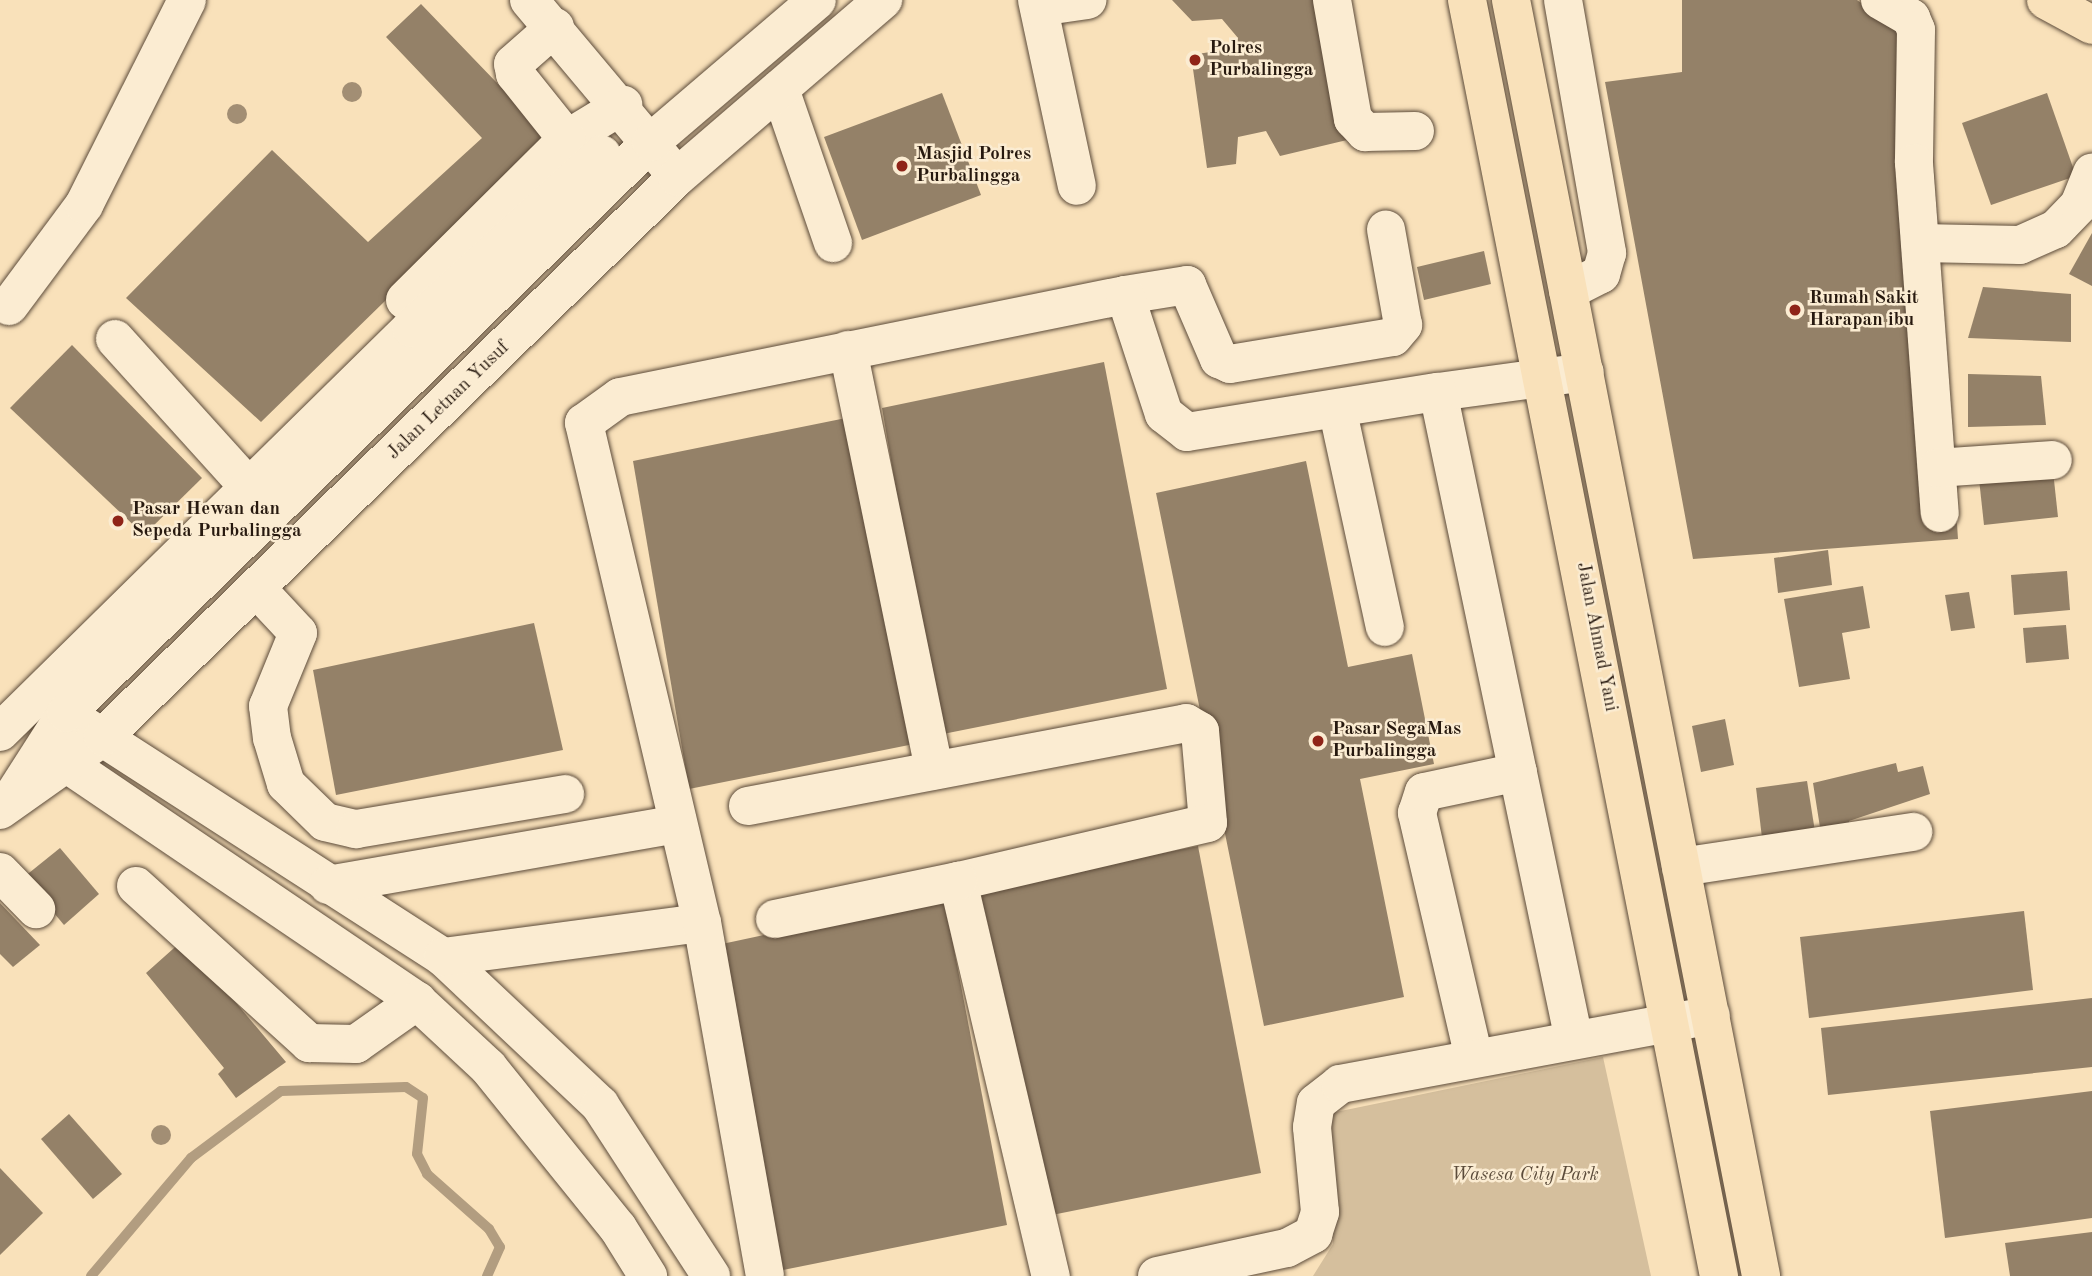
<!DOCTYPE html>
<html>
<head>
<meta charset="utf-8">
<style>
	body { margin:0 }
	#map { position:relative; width:2092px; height:1276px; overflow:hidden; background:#f9e1ba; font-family:"Old Standard TT",serif }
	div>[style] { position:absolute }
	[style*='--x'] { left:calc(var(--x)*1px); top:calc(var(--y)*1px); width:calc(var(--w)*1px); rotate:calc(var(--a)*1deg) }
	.green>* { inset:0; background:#d5bf9d }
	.stream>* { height:10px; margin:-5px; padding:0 5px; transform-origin:5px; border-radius:5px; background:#b29d80 }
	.building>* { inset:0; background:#948168 }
	.roads { filter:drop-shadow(0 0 2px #5c4b3a) drop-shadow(0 0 2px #5c4b3a) }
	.minor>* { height:38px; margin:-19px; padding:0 19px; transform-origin:19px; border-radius:19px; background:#fbecd2 }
	.major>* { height:38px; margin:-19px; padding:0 19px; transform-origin:19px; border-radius:19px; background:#f9e1ba }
	.trees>* { width:20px; height:20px; margin:-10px; border-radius:50%; background:#a28e74 }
	.dots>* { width:19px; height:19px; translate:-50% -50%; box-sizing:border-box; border:4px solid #fbecd2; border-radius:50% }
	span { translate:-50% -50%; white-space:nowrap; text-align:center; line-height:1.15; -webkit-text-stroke:5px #fbecd2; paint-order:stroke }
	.poi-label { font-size:19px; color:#27190f; font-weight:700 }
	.left { translate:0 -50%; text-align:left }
	.street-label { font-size:19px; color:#27190f }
	.park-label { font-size:19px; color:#5b4b3a; font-style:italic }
</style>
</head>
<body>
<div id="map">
	<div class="green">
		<i style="clip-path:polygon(1603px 1057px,1651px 1276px,1313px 1276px,1333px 1244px,1331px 1113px)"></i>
	</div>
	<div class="stream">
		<i style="--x:91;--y:1276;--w:155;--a:-49.7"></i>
		<i style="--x:191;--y:1158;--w:112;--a:-36.7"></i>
		<i style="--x:281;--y:1091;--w:125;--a:-1.8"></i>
		<i style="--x:406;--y:1087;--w:20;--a:33"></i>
		<i style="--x:423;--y:1098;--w:56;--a:96.1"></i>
		<i style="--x:417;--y:1154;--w:22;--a:63"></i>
		<i style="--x:427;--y:1174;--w:83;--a:41.6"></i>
		<i style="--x:489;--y:1229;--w:21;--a:59"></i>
		<i style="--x:500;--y:1247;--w:32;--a:114"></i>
	</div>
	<div class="building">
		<i style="clip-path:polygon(1172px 0,1323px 0,1347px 140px,1280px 156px,1266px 131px,1238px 137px,1236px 164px,1207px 168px,1191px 55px,1236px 48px,1238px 38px,1222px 19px,1192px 21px)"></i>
		<i style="clip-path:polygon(1682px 0,1857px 0,1926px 49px,1958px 539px,1693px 559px,1605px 82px,1682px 72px)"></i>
		<i style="clip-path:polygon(421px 4px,551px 139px,261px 422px,126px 298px,272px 150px,368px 242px,482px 138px,386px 37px)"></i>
		<i style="clip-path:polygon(942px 93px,981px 195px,862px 240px,824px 137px)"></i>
		<i style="clip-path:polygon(2047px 93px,2076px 176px,1991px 205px,1962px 123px)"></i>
		<i style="clip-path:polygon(2092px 233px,2092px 286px,2069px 274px)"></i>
		<i style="clip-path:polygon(1484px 251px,1491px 284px,1424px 300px,1417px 267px)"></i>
		<i style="clip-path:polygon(1983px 287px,2071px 294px,2071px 342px,1968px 338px)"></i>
		<i style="clip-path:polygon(72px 345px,202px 478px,144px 535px,10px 408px)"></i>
		<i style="clip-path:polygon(1104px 362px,1167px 689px,938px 735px,882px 408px)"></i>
		<i style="clip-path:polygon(1968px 374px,2041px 376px,2046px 425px,1968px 427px)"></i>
		<i style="clip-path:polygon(856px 416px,919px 743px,689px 789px,633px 461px)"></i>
		<i style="clip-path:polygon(1306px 461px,1348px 667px,1412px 654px,1434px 764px,1360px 779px,1404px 997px,1264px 1026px,1156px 493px)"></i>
		<i style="clip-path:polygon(2053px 471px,2058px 517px,1984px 525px,1979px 479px)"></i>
		<i style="clip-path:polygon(1828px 550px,1832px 585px,1778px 593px,1774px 558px)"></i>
		<i style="clip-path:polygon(2067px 571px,2070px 610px,2014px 615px,2011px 575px)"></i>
		<i style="clip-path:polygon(1863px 586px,1870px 628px,1842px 633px,1850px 679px,1799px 687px,1784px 599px)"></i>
		<i style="clip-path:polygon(1969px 592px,1975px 628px,1951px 631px,1945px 595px)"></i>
		<i style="clip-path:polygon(534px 623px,563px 750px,336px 795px,313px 670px)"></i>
		<i style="clip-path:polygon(2066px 625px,2069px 659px,2026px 663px,2023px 628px)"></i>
		<i style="clip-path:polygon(1725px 719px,1734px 765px,1701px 772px,1692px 726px)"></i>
		<i style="clip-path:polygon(1896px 763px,1898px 772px,1923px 766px,1930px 794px,1849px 821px,1849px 836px,1822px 840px,1813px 783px)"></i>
		<i style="clip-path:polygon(1807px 781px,1816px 838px,1763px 846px,1756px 788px)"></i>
		<i style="clip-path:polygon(1198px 846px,1261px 1173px,1032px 1219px,975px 891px)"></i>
		<i style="clip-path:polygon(60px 848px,99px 894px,64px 925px,24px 877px)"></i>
		<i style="clip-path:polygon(944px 897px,1007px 1225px,778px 1271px,722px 944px)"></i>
		<i style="clip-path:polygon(0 903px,40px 945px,13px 967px,0 954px)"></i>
		<i style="clip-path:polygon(2024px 911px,2033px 990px,1809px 1018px,1800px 937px)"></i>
		<i style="clip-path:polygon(183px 940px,286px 1062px,236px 1098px,218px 1074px,224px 1068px,146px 973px)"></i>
		<i style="clip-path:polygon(2092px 998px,2092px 1067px,1828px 1095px,1821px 1028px)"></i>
		<i style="clip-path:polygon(2092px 1091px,2092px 1218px,1945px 1238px,1930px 1111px)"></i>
		<i style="clip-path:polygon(69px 1114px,122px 1174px,93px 1199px,41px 1139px)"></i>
		<i style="clip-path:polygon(0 1168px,43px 1213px,0 1255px)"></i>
		<i style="clip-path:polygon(2092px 1232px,2092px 1276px,2010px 1276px,2005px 1243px)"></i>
	</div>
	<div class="roads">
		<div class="minor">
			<i style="--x:529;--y:0;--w:212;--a:50"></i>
			<i style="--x:1037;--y:0;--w:190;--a:77.9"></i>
			<i style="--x:1332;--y:0;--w:121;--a:80"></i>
			<i style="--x:1353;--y:119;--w:18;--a:47"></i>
			<i style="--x:1365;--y:132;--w:50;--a:-1.1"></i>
			<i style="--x:1563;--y:0;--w:257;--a:80.1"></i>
			<i style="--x:1607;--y:253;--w:22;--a:106"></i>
			<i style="--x:1601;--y:274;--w:37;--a:153"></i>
			<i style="--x:1880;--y:0;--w:36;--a:30"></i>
			<i style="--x:1911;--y:18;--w:13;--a:67"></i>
			<i style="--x:1916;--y:30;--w:133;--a:90.9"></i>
			<i style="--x:1914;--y:163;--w:351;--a:85.8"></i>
			<i style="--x:1039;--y:7;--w:49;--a:-8.3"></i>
			<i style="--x:780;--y:89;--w:163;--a:71"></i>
			<i style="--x:567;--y:139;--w:66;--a:-31.3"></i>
			<i style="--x:1920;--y:243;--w:100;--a:1.1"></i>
			<i style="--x:2020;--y:245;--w:39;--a:-24"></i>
			<i style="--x:2056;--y:229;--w:33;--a:-46"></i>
			<i style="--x:2079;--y:205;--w:35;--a:-68"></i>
			<i style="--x:1125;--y:295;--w:63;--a:-9.2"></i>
			<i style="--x:1187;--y:285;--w:81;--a:66.6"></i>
			<i style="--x:1219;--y:359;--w:12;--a:24"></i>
			<i style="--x:1230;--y:364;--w:165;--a:-9.4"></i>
			<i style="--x:1393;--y:337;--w:16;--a:-50"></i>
			<i style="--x:1403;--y:325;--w:97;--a:-100.1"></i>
			<i style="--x:405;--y:300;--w:228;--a:-44.8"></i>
			<i style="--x:567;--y:139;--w:83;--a:-128.7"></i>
			<i style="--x:515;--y:74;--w:10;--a:-101"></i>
			<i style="--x:513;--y:64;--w:56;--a:-41.4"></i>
			<i style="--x:9;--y:306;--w:126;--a:-53.4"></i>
			<i style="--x:84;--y:205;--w:229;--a:-63.3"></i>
			<i style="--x:115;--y:339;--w:198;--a:47.9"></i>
			<i style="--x:848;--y:350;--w:429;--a:78.4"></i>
			<i style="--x:1338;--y:412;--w:220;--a:77.7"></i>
			<i style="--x:1937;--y:468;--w:116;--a:-3.9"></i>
			<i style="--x:257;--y:589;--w:60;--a:47"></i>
			<i style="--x:298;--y:633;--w:79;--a:112.3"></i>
			<i style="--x:268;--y:706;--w:32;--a:83"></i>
			<i style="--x:272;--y:738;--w:48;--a:73.1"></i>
			<i style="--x:286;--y:784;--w:54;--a:44.3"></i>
			<i style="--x:325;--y:822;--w:32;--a:13"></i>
			<i style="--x:356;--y:829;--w:212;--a:-9.5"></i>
			<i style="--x:83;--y:725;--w:428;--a:32.8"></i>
			<i style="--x:443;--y:957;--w:216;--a:43.3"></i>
			<i style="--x:600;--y:1105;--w:204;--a:57"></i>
			<i style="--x:0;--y:732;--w:576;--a:-44.51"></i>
			<i style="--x:411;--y:328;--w:258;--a:-42.3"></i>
			<i style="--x:48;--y:751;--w:446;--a:34.1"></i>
			<i style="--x:417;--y:1001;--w:97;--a:42.9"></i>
			<i style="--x:488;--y:1067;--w:207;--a:51.1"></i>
			<i style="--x:618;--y:1228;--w:57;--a:58"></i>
			<i style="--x:13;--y:796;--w:98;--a:-57.4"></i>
			<i style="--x:66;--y:713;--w:817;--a:-44.31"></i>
			<i style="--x:651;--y:142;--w:218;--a:-40.5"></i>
			<i style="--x:748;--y:806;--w:446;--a:-10.7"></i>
			<i style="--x:1186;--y:723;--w:16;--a:30"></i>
			<i style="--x:1200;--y:731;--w:92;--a:85"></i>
			<i style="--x:1208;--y:823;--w:257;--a:166.9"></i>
			<i style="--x:958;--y:881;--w:406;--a:76.8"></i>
			<i style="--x:0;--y:810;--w:126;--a:-35.3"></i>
			<i style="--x:103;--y:737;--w:802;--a:-44.29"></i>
			<i style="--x:677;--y:177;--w:272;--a:-40.7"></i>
			<i style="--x:1681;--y:867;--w:235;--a:-8.6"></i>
			<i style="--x:0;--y:872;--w:52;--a:45.8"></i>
			<i style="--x:328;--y:885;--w:354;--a:-9.9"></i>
			<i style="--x:136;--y:886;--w:234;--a:42.2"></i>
			<i style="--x:309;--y:1043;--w:47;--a:1.2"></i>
			<i style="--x:356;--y:1044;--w:75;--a:-35.2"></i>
			<i style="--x:775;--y:919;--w:187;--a:-11.7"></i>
			<i style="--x:443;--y:957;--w:261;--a:-7.5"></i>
			<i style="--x:1574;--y:1040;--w:662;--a:-101.85"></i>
			<i style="--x:1438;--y:392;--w:148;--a:-7.7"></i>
			<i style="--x:1474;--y:1058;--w:252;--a:-103.1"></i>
			<i style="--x:1417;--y:813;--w:22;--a:-72"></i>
			<i style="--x:1424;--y:792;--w:96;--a:-12"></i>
			<i style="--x:765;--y:1276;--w:359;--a:-100.1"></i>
			<i style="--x:702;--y:923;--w:514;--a:-103.28"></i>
			<i style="--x:584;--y:423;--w:44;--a:-35.8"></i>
			<i style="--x:620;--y:397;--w:515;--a:-11.42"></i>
			<i style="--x:1125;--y:295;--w:125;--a:71.9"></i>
			<i style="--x:1164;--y:414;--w:29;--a:38"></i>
			<i style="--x:1187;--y:432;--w:254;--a:-9.1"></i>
			<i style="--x:1157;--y:1276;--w:133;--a:-12.2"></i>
			<i style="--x:1287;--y:1248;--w:30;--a:-28"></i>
			<i style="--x:1313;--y:1234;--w:23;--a:-72"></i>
			<i style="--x:1320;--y:1212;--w:85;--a:-95.4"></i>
			<i style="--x:1312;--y:1127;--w:24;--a:-81"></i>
			<i style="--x:1316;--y:1103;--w:31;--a:-38"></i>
			<i style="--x:1340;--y:1084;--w:377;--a:-10.5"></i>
		</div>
		<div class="major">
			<i style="--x:1467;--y:0;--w:1301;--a:78.83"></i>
			<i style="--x:1511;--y:0;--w:1300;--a:78.91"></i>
			<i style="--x:2046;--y:0;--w:52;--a:28.5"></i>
		</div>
	</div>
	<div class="trees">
		<i style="left:352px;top:92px"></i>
		<i style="left:237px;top:114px"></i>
		<i style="left:161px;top:1135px"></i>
	</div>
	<div class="dots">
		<i style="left:1195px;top:60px;background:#8f2418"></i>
		<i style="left:902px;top:166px;background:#8f2418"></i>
		<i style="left:1795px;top:310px;background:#8f2418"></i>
		<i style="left:118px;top:521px;background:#8f2418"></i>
		<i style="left:1318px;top:741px;background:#8f2418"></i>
	</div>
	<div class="poi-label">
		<span class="left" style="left:1209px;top:60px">Polres<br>Purbalingga</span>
		<span class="left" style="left:916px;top:166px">Masjid Polres<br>Purbalingga</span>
		<span class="left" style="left:1809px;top:310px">Rumah Sakit<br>Harapan ibu</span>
		<span class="left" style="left:132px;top:521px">Pasar Hewan dan<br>Sepeda Purbalingga</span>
		<span class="left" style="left:1332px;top:741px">Pasar SegaMas<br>Purbalingga</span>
	</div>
	<div class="street-label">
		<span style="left:449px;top:401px;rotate:-44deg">Jalan Letnan Yusuf</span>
		<span style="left:1596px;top:637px;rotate:79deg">Jalan Ahmad Yani</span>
	</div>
	<div class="park-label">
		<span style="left:1525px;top:1176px">Wasesa City Park</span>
	</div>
</div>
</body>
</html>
